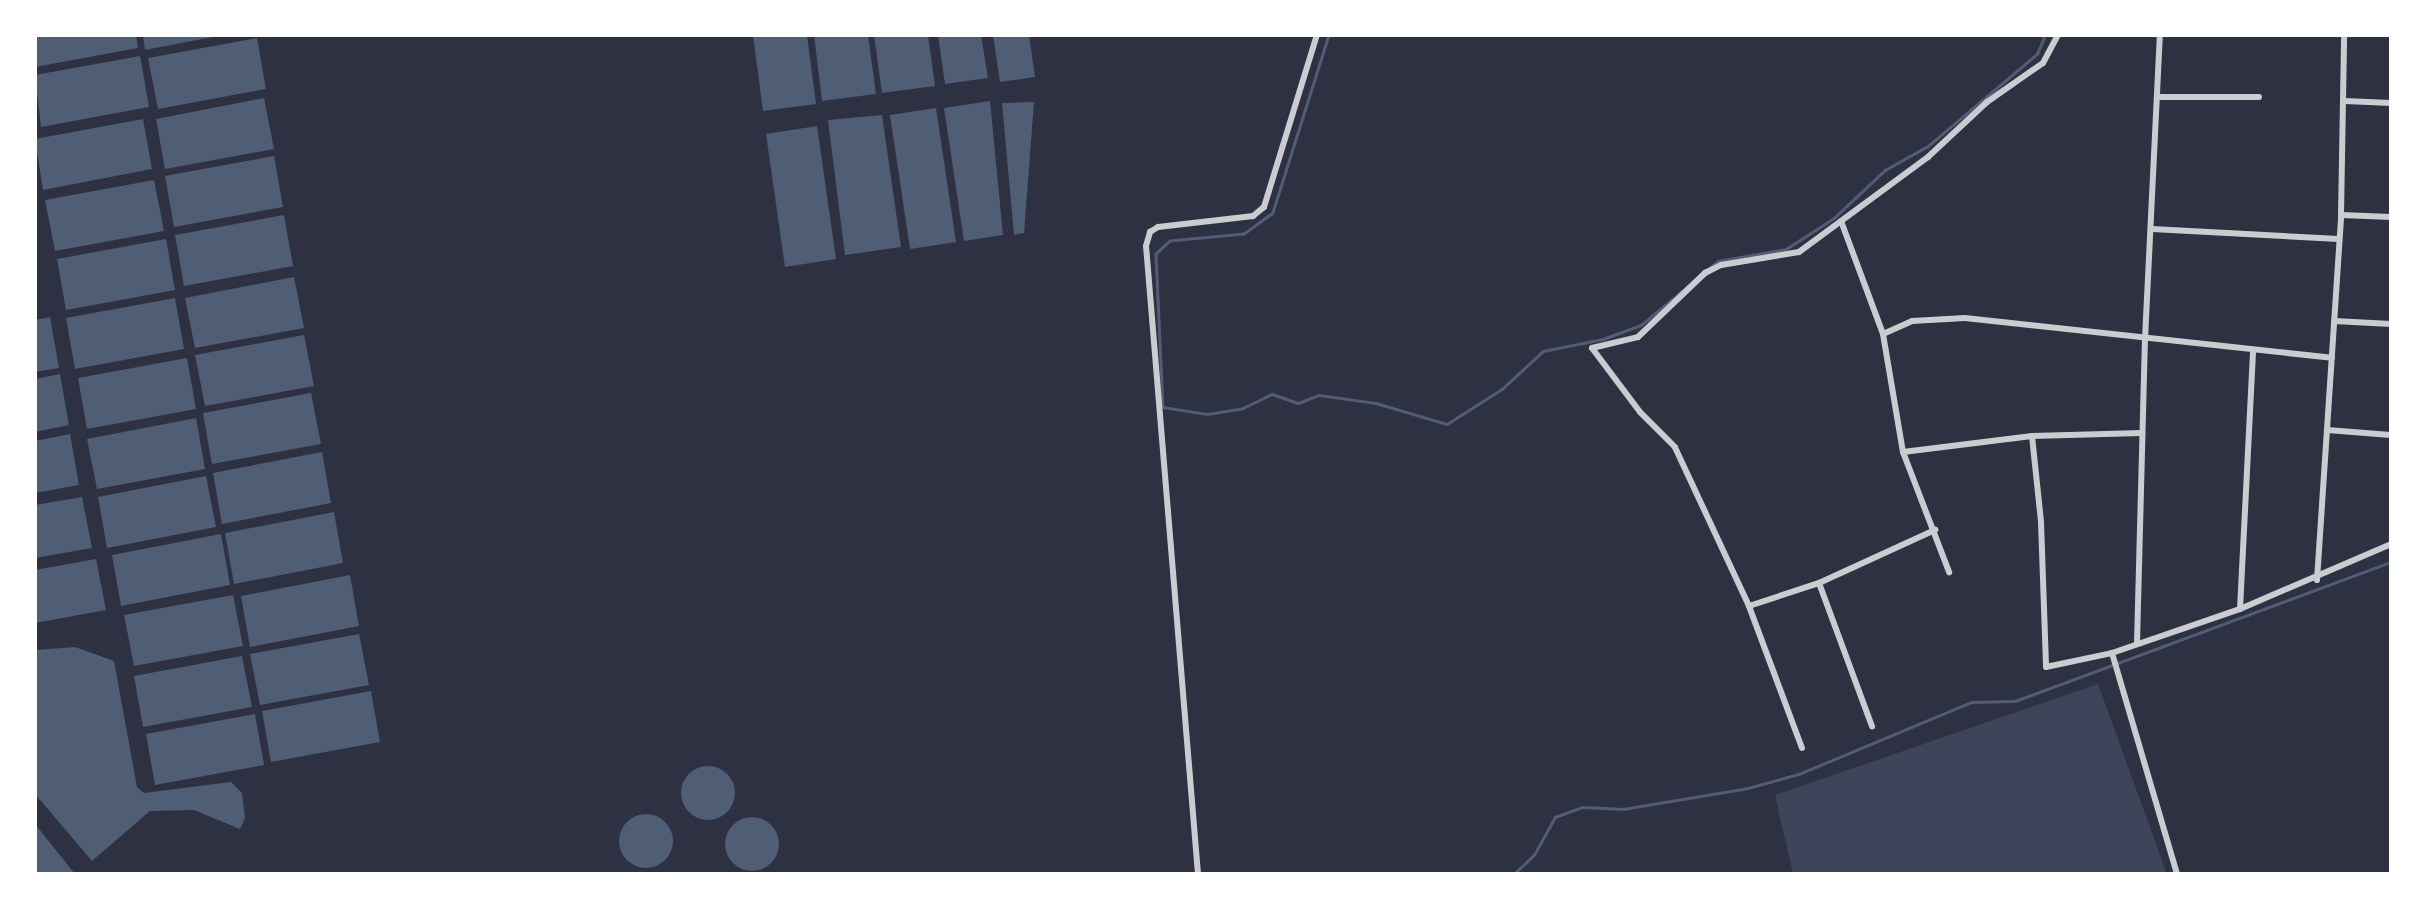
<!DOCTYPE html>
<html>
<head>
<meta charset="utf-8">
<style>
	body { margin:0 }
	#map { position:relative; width:2426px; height:909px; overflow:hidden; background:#2d3142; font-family:"PT Sans",sans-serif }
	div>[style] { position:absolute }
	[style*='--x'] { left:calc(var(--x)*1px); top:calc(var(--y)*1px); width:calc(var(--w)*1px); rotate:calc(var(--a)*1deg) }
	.green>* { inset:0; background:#3c4559 }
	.water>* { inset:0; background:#4f5d75 }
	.round { border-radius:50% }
	.stream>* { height:2.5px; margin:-1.25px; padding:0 1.25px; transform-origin:1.25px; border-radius:1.25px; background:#4f5d75 }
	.minor>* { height:6px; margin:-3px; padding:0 3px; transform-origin:3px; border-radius:3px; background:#caccd0 }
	span { translate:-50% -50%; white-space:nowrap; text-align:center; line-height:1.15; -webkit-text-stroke:5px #fff; paint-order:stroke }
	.frame { position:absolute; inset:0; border:37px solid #fff; pointer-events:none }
</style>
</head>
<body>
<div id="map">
	<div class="green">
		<i style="clip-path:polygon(2098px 684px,2167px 874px,1793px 874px,1775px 795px)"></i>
	</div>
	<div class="water">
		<i style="clip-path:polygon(35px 35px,136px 35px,138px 48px,35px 67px)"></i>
		<i style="clip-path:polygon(143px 35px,223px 35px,145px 50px)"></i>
		<i style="clip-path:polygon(753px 35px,807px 35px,816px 104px,763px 111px)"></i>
		<i style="clip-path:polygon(814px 35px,868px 35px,876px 94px,822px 101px)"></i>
		<i style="clip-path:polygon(874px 35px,928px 35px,935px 86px,882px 93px)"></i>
		<i style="clip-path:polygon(938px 35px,981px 35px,988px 78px,945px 84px)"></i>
		<i style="clip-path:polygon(993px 35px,1029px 35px,1035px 77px,1000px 82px)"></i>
		<i style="clip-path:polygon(257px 38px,266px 89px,158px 109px,148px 58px)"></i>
		<i style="clip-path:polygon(140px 56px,149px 107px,41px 127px,35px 75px)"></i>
		<i style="clip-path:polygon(264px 98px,274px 149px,165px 169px,156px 119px)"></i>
		<i style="clip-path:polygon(990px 101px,1003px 235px,964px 241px,944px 108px)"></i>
		<i style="clip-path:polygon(1034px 102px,1024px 233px,1014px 235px,1002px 103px)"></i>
		<i style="clip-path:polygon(936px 108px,956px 242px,910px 249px,890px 115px)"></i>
		<i style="clip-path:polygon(882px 115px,901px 247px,845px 255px,828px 120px)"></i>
		<i style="clip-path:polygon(143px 119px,152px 169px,43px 190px,35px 139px)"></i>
		<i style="clip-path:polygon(817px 126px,836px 259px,785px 267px,766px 134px)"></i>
		<i style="clip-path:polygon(274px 156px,283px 207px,174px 227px,165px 176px)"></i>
		<i style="clip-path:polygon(154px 180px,164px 231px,55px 251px,45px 200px)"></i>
		<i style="clip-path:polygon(284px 215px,293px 266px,184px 286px,175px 235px)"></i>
		<i style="clip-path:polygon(166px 239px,175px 290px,66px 310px,57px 259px)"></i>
		<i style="clip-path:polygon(294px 277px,304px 328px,195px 348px,185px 298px)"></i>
		<i style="clip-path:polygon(175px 298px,184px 349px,75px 369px,66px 318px)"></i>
		<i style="clip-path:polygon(50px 317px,59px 368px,35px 372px,35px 320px)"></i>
		<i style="clip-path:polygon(304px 335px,314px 386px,205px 406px,195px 355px)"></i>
		<i style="clip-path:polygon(187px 358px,196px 409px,87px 429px,78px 378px)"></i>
		<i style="clip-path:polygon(60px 374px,69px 425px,35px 432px,35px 379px)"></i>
		<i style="clip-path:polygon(311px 393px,321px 444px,212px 464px,203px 413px)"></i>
		<i style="clip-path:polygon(196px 418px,205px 469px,97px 489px,87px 439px)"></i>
		<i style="clip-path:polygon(70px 434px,79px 485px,35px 493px,35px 441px)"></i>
		<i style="clip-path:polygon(322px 452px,331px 503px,222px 524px,213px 473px)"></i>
		<i style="clip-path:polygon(206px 476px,216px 527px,107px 548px,98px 497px)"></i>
		<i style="clip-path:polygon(82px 497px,92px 548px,35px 558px,35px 505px)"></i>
		<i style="clip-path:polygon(334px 512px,343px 563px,234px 584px,225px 533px)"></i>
		<i style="clip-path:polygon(221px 534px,230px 585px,121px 606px,112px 555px)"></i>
		<i style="clip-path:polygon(96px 559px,106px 610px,35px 623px,35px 570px)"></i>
		<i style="clip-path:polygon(350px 575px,359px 626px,250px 647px,241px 596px)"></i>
		<i style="clip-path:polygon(233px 595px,243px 646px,134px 666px,124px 615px)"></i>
		<i style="clip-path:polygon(359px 634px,369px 685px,260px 705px,250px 654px)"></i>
		<i style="clip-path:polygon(75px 647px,114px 661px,137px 787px,144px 793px,231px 782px,242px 793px,245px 818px,240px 829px,194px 810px,150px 811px,92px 861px,35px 794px,35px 650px)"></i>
		<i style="clip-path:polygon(242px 656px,252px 707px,143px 727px,134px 676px)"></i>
		<i style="clip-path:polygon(371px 691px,380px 742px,271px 762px,262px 711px)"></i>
		<i style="clip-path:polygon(255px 714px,264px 765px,155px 785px,146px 734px)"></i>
		<i class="round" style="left:681px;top:766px;width:54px;height:54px"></i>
		<i class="round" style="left:619px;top:814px;width:54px;height:54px"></i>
		<i class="round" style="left:725px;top:817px;width:54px;height:54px"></i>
		<i style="clip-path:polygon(35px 824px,75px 874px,35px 874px)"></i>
	</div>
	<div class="stream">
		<i style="--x:1329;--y:35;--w:187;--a:107.5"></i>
		<i style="--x:1273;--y:213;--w:36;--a:144"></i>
		<i style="--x:1244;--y:234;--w:74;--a:174.6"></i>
		<i style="--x:1170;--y:241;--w:19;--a:137"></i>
		<i style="--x:1156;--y:254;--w:153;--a:87.4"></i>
		<i style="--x:1163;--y:407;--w:45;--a:9"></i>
		<i style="--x:1207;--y:414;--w:36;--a:-9"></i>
		<i style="--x:1243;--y:408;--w:32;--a:-26"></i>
		<i style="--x:1272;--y:394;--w:28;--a:19"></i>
		<i style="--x:1298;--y:403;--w:22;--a:-21"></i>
		<i style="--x:1319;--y:395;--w:58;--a:8"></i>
		<i style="--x:1376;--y:403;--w:74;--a:16.5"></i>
		<i style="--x:1447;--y:424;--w:65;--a:-32.5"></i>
		<i style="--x:1502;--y:389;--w:56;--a:-42.8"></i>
		<i style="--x:1543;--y:351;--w:61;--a:-11.3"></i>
		<i style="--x:1603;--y:339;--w:40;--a:-20.2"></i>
		<i style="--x:1641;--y:325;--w:100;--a:-39.7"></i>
		<i style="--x:1718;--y:261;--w:69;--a:-10"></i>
		<i style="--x:1786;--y:249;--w:57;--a:-32.9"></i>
		<i style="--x:1834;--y:218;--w:70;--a:-43.3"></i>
		<i style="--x:1885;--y:170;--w:49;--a:-29.2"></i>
		<i style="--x:1928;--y:146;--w:143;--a:-40.2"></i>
		<i style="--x:2037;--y:54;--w:21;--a:-67"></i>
		<i style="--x:1514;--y:874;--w:28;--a:-44"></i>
		<i style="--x:1534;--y:855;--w:43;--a:-61.1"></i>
		<i style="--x:1555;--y:817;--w:29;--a:-20"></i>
		<i style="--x:1582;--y:807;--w:41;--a:2.8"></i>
		<i style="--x:1623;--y:809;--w:127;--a:-9.5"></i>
		<i style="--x:1748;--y:788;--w:53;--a:-15.4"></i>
		<i style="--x:1799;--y:774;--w:186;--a:-22.7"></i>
		<i style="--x:1971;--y:702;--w:44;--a:-1.3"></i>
		<i style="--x:2015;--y:701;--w:401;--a:-20.3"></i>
	</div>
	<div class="minor">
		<i style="--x:2159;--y:97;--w:100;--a:0"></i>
		<i style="--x:2345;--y:101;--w:46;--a:2.5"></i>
		<i style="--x:2341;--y:215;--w:50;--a:2.3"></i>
		<i style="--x:1841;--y:221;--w:121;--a:69.6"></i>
		<i style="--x:1883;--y:334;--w:120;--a:80.4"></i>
		<i style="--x:1903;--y:452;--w:129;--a:69"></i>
		<i style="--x:2152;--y:229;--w:187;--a:3.1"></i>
		<i style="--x:2334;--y:321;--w:57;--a:3"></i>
		<i style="--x:1883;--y:334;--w:32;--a:-24"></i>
		<i style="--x:1912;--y:321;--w:53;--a:-3.2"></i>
		<i style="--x:1965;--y:318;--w:369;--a:6.2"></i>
		<i style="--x:2327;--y:430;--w:64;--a:4.5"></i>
		<i style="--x:2032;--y:436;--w:86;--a:84"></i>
		<i style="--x:2041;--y:522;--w:145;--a:88"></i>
		<i style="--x:2046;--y:667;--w:67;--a:-12"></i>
		<i style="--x:2112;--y:653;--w:135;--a:-19"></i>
		<i style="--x:2240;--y:609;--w:164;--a:-23.3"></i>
		<i style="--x:1903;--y:452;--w:130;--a:-7.1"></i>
		<i style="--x:2032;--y:436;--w:110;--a:-1.6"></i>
		<i style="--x:2317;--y:580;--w:366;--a:-86.2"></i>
		<i style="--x:2341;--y:215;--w:180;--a:-89"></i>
		<i style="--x:1819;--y:583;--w:153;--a:69.7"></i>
		<i style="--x:1749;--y:606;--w:74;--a:-18.2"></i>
		<i style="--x:1819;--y:583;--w:128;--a:-24.6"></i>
		<i style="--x:2240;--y:609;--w:257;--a:-87.1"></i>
		<i style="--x:2137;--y:643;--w:304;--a:-88.5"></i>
		<i style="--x:2145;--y:339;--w:304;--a:-87.2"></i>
		<i style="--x:2112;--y:653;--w:230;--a:73.6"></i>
		<i style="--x:1802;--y:748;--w:152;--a:-110.5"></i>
		<i style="--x:1749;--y:606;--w:175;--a:-115"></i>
		<i style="--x:1675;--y:447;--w:49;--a:-135"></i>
		<i style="--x:1640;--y:412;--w:80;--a:-126.9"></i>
		<i style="--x:1592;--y:348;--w:47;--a:-13.4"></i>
		<i style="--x:1638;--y:337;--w:93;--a:-43.7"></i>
		<i style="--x:1705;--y:273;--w:18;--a:-27"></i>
		<i style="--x:1721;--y:265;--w:79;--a:-9.5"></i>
		<i style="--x:1799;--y:252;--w:160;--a:-36.4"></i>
		<i style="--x:1928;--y:157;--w:81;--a:-43"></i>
		<i style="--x:1987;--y:102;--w:68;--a:-34.9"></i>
		<i style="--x:2043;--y:63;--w:32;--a:-62"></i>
		<i style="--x:1198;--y:874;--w:630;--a:-94.73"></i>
		<i style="--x:1146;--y:246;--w:15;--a:-74"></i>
		<i style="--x:1150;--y:232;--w:9;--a:-32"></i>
		<i style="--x:1158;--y:227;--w:96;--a:-6.6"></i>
		<i style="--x:1253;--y:216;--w:14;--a:-39"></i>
		<i style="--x:1264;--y:207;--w:180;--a:-72.9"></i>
	</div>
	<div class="frame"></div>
</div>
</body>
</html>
